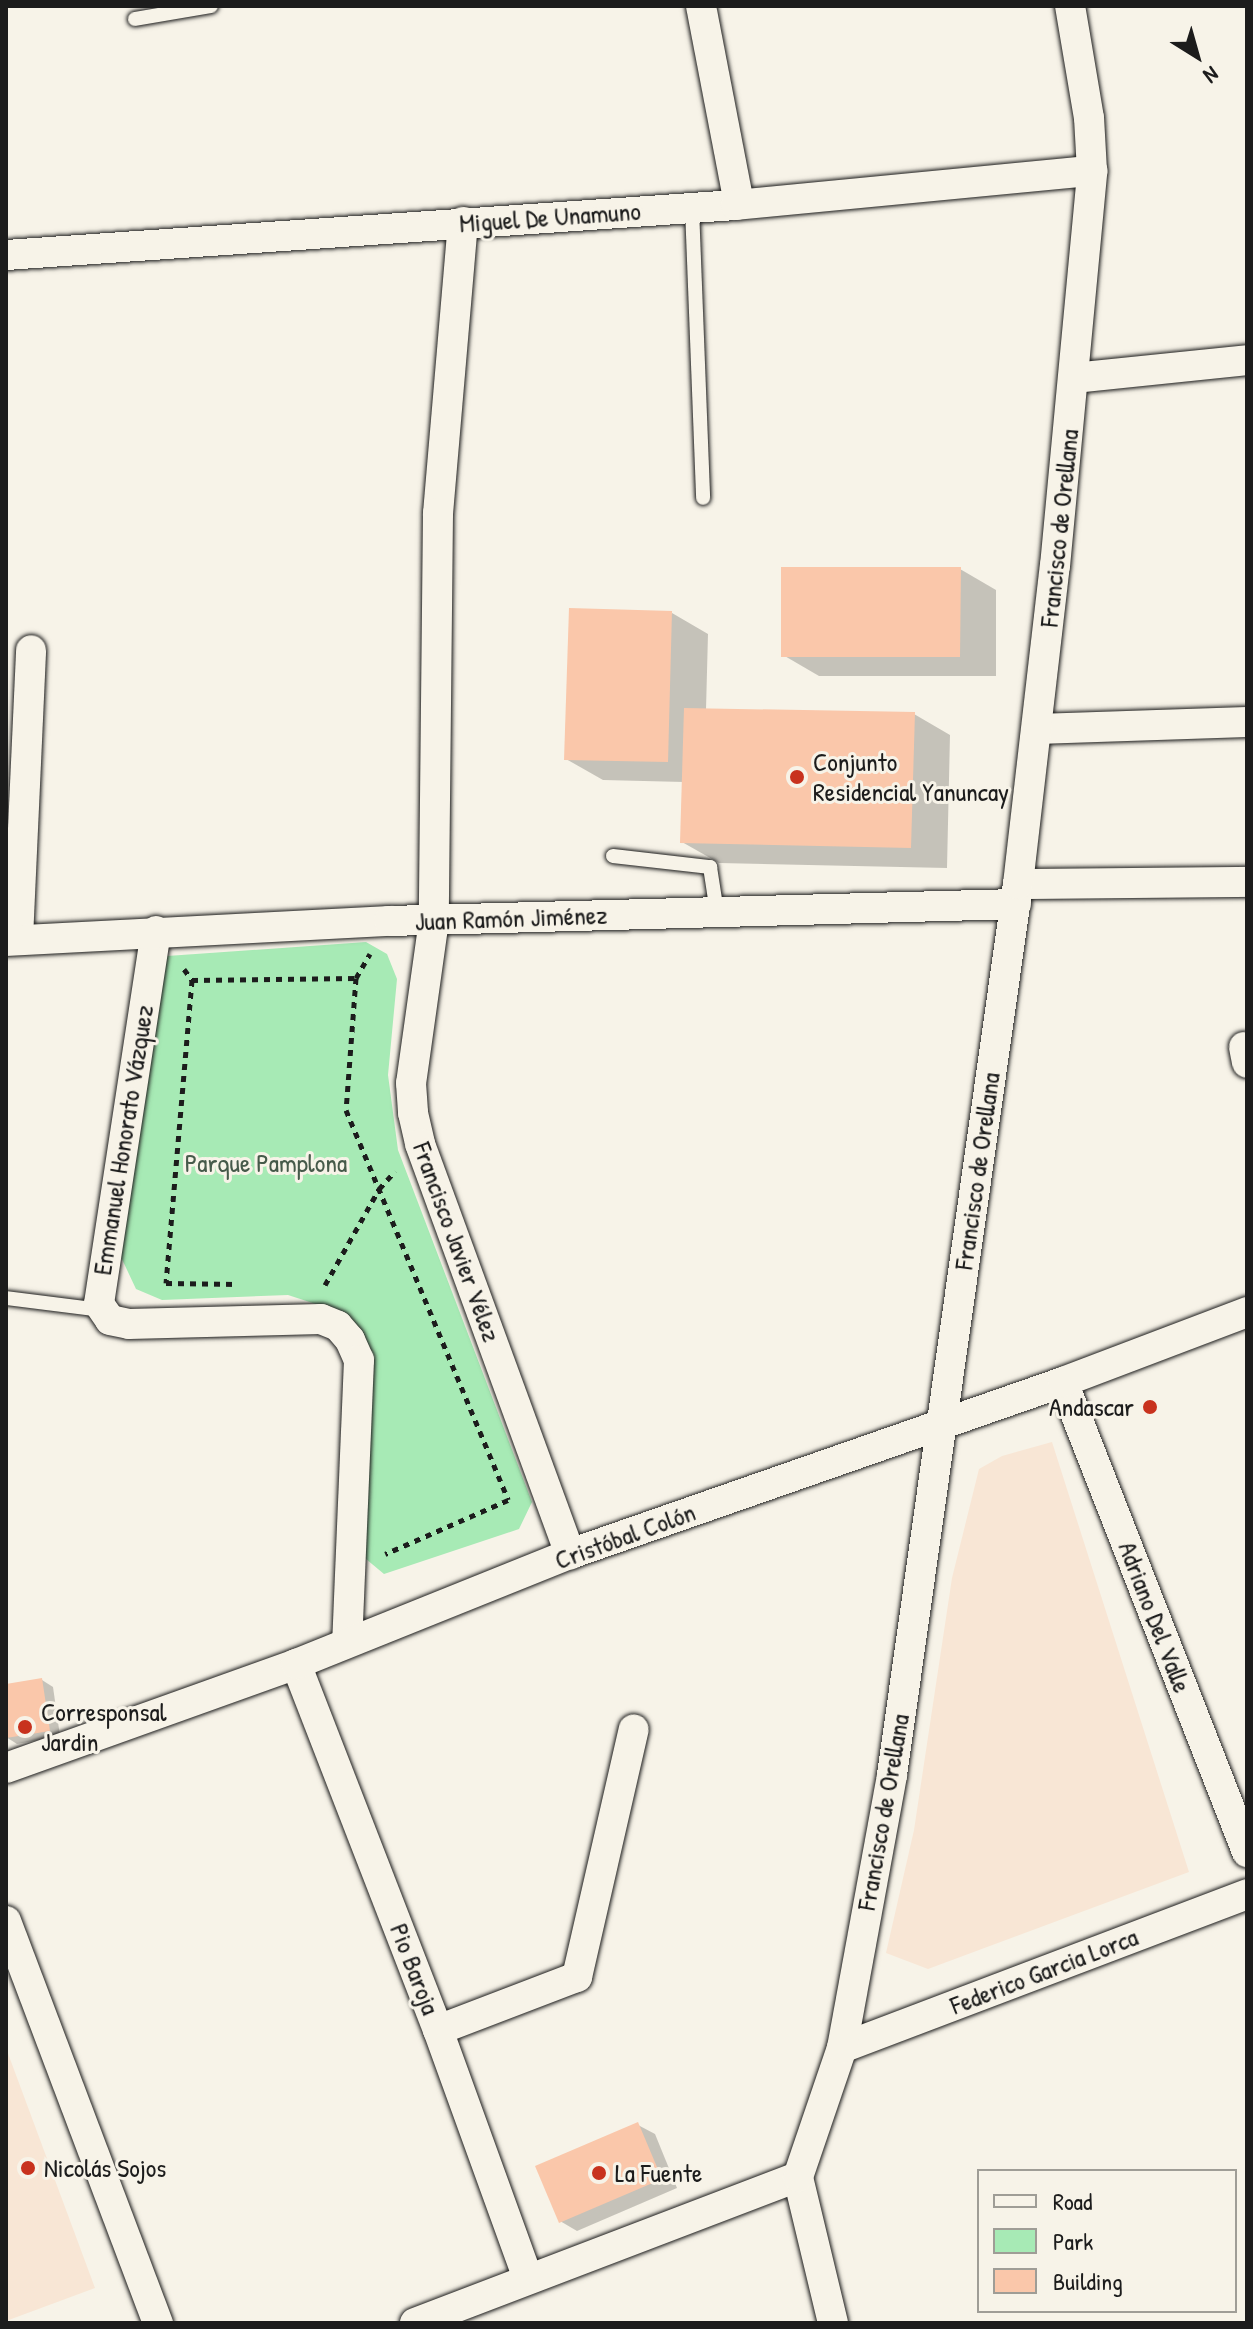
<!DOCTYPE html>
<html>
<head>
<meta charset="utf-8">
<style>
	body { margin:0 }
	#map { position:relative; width:1253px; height:2329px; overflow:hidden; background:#f7f3e8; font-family:"Patrick Hand",sans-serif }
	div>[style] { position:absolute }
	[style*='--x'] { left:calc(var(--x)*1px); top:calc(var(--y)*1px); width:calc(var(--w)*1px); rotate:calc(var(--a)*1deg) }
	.built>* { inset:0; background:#f8e6d5 }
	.green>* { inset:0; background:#a7eab5 }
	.shadow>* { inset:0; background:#0003 }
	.building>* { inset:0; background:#fac7aa }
	.path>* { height:5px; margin-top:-2.5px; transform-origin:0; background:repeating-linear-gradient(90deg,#1c1c1c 0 6px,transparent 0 12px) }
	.roads { filter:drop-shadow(0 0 2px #1c1c1c) drop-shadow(0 0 2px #1c1c1c) }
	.service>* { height:14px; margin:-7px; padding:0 7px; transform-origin:7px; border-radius:7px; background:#f7f3e8 }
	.minor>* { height:30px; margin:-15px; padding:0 15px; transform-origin:15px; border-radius:15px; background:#f7f3e8 }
	.dots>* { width:22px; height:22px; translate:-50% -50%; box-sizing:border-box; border:4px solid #f7f3e8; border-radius:50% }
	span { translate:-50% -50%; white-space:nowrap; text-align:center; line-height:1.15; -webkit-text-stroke:6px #f7f3e8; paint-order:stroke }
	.street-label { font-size:26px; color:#1c1c1c }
	.poi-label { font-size:26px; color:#1c1c1c }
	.left { translate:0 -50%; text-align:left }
	.right { translate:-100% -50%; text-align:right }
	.park-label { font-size:26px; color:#465a4a }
	.frame { position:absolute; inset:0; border:8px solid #1c1c1c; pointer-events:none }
	.legend { position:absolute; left:977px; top:2169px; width:260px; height:144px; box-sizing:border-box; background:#f7f3e8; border:2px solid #9f9d96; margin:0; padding:10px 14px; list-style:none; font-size:24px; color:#1c1c1c }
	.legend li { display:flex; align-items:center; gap:16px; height:40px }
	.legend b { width:40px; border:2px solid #9f9d96 }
	.north { position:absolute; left:1157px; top:16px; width:80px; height:80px; -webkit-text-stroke:6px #f7f3e8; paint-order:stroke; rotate:143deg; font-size:22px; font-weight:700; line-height:32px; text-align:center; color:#1c1c1c }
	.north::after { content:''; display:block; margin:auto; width:28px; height:36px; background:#1c1c1c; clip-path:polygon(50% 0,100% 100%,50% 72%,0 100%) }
</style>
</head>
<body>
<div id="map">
	<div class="built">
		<i style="clip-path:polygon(1052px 1442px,1189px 1872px,928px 1969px,886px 1953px,914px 1830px,952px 1578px,979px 1469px,1002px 1456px)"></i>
		<i style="clip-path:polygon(6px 2048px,95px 2288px,6px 2321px)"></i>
	</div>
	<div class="green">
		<i style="clip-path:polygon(366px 942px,387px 954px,397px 979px,388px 1075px,398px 1150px,532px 1502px,519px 1529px,384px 1574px,360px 1554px,369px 1373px,331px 1309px,288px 1295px,162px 1300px,136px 1289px,120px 1255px,167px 956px)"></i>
	</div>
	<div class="shadow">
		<i style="clip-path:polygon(960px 569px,996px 590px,996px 676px,819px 676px,783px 655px)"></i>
		<i style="clip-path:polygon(672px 613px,708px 634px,706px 710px,914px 714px,950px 735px,947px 868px,719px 863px,682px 842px,684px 782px,603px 780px,566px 759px)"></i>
		<i style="clip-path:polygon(42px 1680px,53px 1687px,60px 1736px,17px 1744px,6px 1737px,6px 1686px)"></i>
		<i style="clip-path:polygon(638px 2125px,655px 2134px,677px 2188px,577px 2231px,560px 2221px)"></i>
	</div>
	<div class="building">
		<i style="clip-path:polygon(781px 567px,961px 567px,960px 657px,781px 657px)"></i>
		<i style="clip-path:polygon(569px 608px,672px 611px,668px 762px,564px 760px)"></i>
		<i style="clip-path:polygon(684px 708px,915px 712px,911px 848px,680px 843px)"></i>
		<i style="clip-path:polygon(42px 1678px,50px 1731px,6px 1738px,6px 1684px)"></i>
		<i style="clip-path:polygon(638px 2122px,662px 2179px,559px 2223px,535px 2166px)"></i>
	</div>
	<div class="path">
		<i style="--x:184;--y:969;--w:14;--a:54"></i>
		<i style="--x:192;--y:980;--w:304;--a:94.9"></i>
		<i style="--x:166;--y:1283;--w:72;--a:0.8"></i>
		<i style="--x:356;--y:978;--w:28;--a:-60"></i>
		<i style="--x:192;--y:980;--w:164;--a:-0.7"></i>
		<i style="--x:356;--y:978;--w:132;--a:94.3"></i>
		<i style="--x:346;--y:1110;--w:422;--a:67.4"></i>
		<i style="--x:508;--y:1500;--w:134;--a:156.3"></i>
		<i style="--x:325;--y:1285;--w:110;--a:-60.6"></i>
		<i style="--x:379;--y:1189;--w:24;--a:-48"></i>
	</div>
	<div class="roads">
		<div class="service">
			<i style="--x:135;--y:19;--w:77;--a:-9.7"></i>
			<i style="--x:692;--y:208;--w:290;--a:87.8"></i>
			<i style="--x:613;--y:856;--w:98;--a:6.5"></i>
			<i style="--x:710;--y:867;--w:46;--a:81.2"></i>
			<i style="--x:6;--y:1298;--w:96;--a:7.2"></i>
		</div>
		<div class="minor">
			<i style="--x:701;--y:6;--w:201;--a:79.1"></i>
			<i style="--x:463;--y:222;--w:292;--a:94.9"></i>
			<i style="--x:438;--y:513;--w:407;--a:90.6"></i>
			<i style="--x:434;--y:920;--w:165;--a:98"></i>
			<i style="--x:411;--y:1083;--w:30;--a:86"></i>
			<i style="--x:413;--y:1113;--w:32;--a:77"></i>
			<i style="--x:420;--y:1144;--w:437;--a:69.9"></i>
			<i style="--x:6;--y:255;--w:732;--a:-3.92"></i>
			<i style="--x:736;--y:205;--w:358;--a:-5.5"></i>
			<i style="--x:1074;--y:378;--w:174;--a:-5.9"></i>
			<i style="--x:1037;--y:729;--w:210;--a:-1.9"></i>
			<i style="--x:1018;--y:884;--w:229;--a:-0.5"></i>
			<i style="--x:156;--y:931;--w:377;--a:98.7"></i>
			<i style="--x:99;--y:1304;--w:19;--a:55"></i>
			<i style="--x:110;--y:1320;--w:19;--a:12"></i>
			<i style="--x:129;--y:1324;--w:192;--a:-1.5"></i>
			<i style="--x:321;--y:1319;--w:18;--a:22"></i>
			<i style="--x:338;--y:1326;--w:18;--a:49"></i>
			<i style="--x:350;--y:1340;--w:22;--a:66"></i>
			<i style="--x:359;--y:1360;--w:282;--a:92.4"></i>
			<i style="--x:18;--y:939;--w:289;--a:-87.4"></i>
			<i style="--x:6;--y:941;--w:384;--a:-3"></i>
			<i style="--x:389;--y:921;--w:627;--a:-1.55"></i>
			<i style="--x:1244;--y:1047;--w:16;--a:79"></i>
			<i style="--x:1063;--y:1382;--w:505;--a:68.62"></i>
			<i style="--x:296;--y:1664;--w:393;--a:68.8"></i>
			<i style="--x:438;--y:2030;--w:264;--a:70.1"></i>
			<i style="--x:6;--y:1768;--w:308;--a:-19.7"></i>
			<i style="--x:296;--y:1664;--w:295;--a:-21.9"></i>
			<i style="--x:570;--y:1554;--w:522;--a:-19.23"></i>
			<i style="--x:1063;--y:1382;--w:197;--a:-20.8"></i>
			<i style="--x:6;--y:1921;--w:430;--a:69.3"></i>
			<i style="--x:438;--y:2030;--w:149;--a:-20.9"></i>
			<i style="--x:577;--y:1977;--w:254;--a:-77.1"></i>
			<i style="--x:842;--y:2048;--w:433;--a:-20.8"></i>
			<i style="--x:415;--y:2323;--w:410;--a:-20.9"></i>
			<i style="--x:833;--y:2323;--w:150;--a:-103.5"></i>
			<i style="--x:798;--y:2177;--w:136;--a:-71.2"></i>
			<i style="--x:842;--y:2048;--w:278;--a:-79.6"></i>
			<i style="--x:892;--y:1775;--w:900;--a:-81.95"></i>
			<i style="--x:1018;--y:884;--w:320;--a:-83.4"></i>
			<i style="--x:1055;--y:566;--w:397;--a:-84.6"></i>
			<i style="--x:1092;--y:171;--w:53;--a:-93.2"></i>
			<i style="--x:1089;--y:118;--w:114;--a:-99.6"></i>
		</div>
	</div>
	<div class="dots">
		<i style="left:797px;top:777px;background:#c8321e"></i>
		<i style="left:1150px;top:1407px;background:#c8321e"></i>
		<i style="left:25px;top:1727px;background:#c8321e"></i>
		<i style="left:28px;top:2168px;background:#c8321e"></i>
		<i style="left:599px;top:2173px;background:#c8321e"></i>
	</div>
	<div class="street-label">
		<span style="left:550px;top:217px;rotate:-4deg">Miguel De Unamuno</span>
		<span style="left:1059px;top:528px;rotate:-84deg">Francisco de Orellana</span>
		<span style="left:511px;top:918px;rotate:-2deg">Juan Ramón Jiménez</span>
		<span style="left:123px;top:1140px;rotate:-81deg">Emmanuel Honorato Vázquez</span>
		<span style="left:977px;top:1171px;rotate:-82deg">Francisco de Orellana</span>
		<span style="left:457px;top:1242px;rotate:70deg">Francisco Javier Vélez</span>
		<span style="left:625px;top:1536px;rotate:-20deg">Cristóbal Colón</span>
		<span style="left:1155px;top:1617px;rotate:69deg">Adriano Del Valle</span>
		<span style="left:883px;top:1812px;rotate:-80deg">Francisco de Orellana</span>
		<span style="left:415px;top:1969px;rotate:69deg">Pio Baroja</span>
		<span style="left:1044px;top:1971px;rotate:-21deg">Federico Garcia Lorca</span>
	</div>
	<div class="poi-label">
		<span class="left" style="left:813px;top:777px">Conjunto<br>Residencial Yanuncay</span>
		<span class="right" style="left:1134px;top:1407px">Andascar</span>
		<span class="left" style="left:41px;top:1727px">Corresponsal<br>Jardin</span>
		<span class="left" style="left:44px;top:2168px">Nicolás Sojos</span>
		<span class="left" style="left:615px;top:2173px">La Fuente</span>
	</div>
	<div class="park-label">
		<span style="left:266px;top:1163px">Parque Pamplona</span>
	</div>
	<div class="frame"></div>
	<ul class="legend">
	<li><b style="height:10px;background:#f7f3e8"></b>Road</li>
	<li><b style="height:22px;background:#a7eab5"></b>Park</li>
	<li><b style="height:22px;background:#fac7aa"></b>Building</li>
	</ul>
	<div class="north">N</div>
</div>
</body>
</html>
